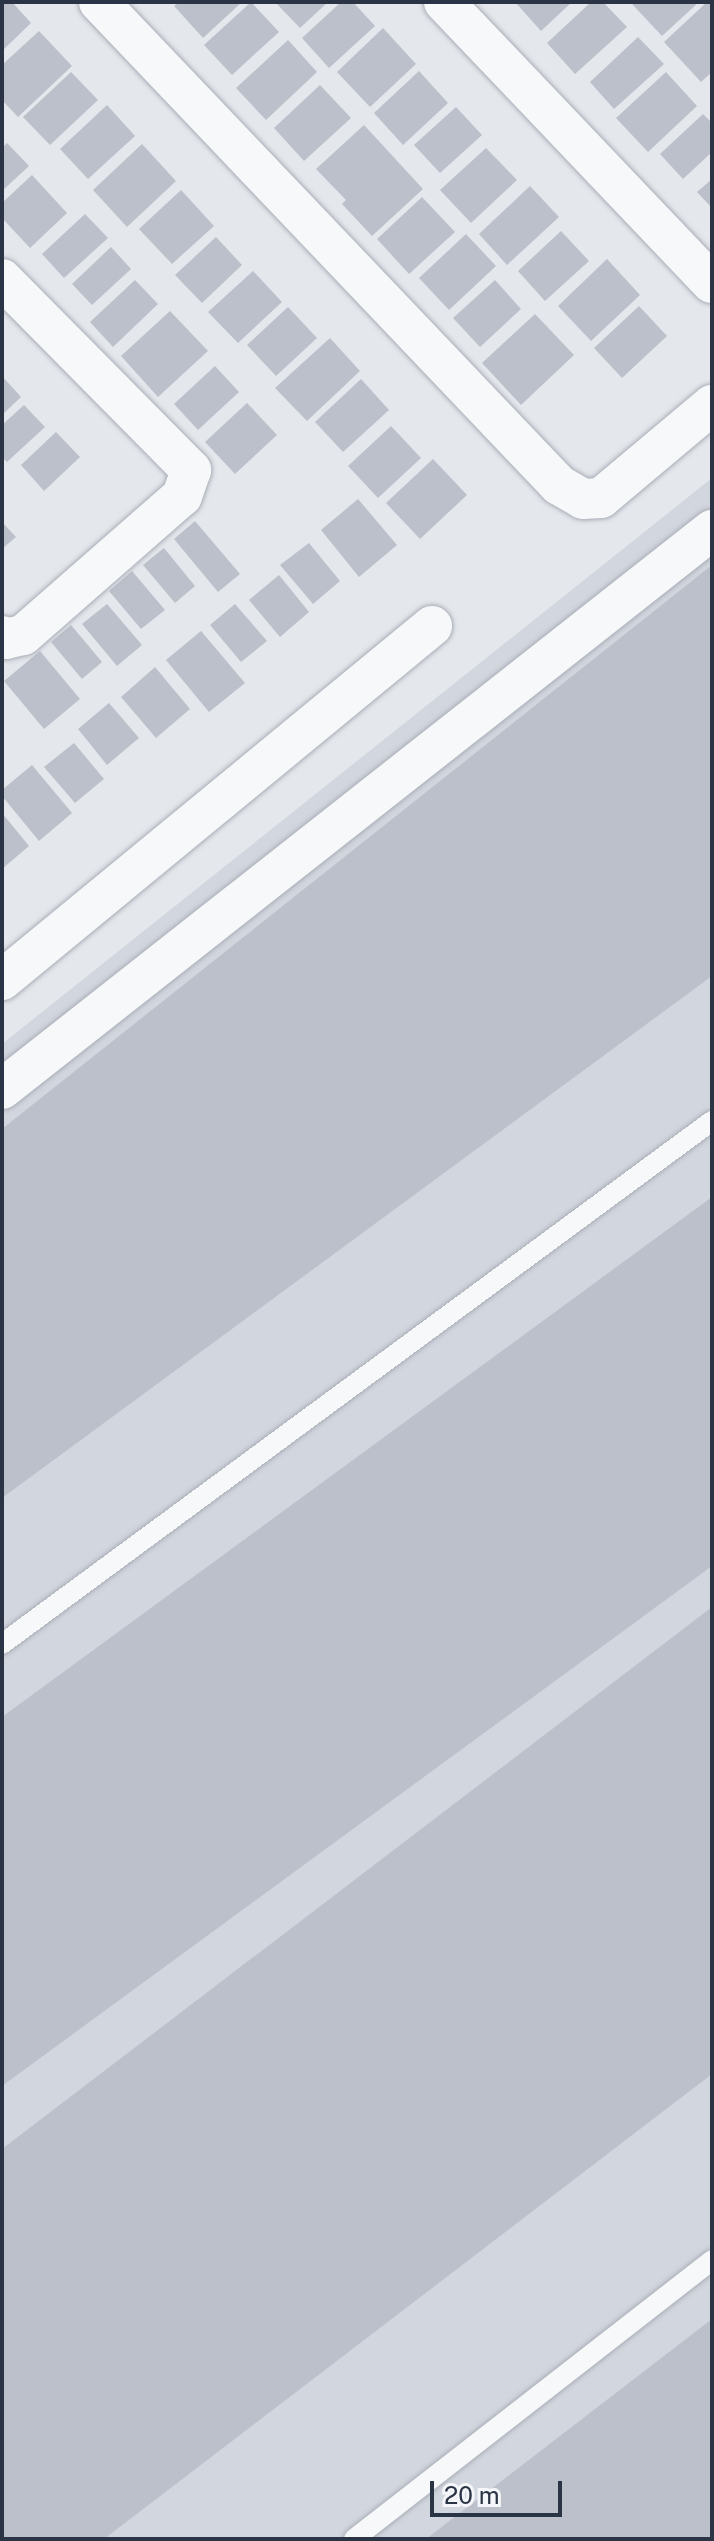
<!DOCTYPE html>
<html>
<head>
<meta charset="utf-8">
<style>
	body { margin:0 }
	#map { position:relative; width:714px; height:2541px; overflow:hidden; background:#e4e7ec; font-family:"Public Sans",sans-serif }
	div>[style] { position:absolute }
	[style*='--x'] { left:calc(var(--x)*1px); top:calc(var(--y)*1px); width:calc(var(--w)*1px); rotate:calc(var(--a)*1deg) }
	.built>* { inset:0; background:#d2d6de }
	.building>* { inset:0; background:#bbc0ca }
	.roads { filter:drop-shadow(0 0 2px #a9aeb7) drop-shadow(0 0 2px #a9aeb7) }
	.service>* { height:20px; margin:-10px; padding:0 10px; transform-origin:10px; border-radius:10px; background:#f7f8fa }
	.minor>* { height:40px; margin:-20px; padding:0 20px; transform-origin:20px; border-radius:20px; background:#f7f8fa }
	span { translate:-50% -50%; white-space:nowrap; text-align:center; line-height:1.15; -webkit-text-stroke:6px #f4f6f9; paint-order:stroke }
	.frame { position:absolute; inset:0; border:4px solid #2b3445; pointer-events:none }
	.scale { position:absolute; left:430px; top:2481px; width:132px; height:36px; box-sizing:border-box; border:4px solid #2b3445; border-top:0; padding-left:10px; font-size:24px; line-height:28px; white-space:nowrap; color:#2b3445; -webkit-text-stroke:6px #f4f6f9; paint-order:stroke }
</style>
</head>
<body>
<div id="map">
	<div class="built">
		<i style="clip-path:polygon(712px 478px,712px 2539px,2px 2539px,2px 1044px)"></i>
	</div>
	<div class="building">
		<i style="clip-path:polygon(2px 2px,12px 2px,31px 23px,2px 51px)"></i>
		<i style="clip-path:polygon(179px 2px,242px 2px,203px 38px,174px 6px)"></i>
		<i style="clip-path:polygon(251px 2px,279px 32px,232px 75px,204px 45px)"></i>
		<i style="clip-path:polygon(275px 2px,328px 2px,300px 28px)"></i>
		<i style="clip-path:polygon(341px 2px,353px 2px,375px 26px,329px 68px,302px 38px)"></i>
		<i style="clip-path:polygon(515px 2px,572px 2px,541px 31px)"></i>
		<i style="clip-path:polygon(591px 2px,603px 2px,627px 27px,575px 74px,547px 43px)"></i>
		<i style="clip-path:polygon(634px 2px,699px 2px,662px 36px,632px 4px)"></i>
		<i style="clip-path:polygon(707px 2px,712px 6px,712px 72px,701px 82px,664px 42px)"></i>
		<i style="clip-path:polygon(383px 28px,416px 64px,370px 107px,337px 72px)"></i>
		<i style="clip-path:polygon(39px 31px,72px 66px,18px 117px,2px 100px,2px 65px)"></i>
		<i style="clip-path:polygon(638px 37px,664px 64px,614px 109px,590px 82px)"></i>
		<i style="clip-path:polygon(288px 40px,317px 72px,266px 120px,236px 88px)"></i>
		<i style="clip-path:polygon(419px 71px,448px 103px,403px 145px,374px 113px)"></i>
		<i style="clip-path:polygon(71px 72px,98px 100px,50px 145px,23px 117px)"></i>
		<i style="clip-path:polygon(666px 72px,697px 106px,648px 152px,616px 118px)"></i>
		<i style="clip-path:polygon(320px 85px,351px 118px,304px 161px,274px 128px)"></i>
		<i style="clip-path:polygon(107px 105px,135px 136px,88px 179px,60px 149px)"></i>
		<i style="clip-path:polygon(456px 107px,482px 135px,440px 173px,414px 145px)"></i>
		<i style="clip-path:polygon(703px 114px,712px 123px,712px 152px,683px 179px,660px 154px)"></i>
		<i style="clip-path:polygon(364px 125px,423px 189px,372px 236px,342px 204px,346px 200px,316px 169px)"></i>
		<i style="clip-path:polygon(7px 143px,29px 166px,2px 191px,2px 148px)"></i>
		<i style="clip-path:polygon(142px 144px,176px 181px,127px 227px,93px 190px)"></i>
		<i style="clip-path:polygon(486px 148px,517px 180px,471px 223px,440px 190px)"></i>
		<i style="clip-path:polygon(32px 175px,67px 213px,30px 248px,2px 218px,2px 203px)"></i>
		<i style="clip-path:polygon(712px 179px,712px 208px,697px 192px)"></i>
		<i style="clip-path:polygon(530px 186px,559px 217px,507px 265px,479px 234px)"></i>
		<i style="clip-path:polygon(181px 190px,214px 226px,172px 264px,139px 229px)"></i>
		<i style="clip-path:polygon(422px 197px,455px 232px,409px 274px,377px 239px)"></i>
		<i style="clip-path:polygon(85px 214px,108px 238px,64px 278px,42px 254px)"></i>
		<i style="clip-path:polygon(561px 231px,589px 261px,545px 301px,518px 271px)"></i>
		<i style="clip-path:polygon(466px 234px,496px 266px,449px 310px,419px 278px)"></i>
		<i style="clip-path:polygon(216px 237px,242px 265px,202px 303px,175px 275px)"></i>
		<i style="clip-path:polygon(111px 247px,131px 269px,92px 305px,72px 284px)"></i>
		<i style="clip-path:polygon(607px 259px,640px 295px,591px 341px,558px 306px)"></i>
		<i style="clip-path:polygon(253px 271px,282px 302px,238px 343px,208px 312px)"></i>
		<i style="clip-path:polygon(135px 280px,158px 304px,113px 347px,90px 322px)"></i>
		<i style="clip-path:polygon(495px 280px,521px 309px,480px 347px,453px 318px)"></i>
		<i style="clip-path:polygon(639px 306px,667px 336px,622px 378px,594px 348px)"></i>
		<i style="clip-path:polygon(288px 307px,317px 338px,276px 376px,247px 345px)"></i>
		<i style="clip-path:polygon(170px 311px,208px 351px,158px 397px,121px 356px)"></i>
		<i style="clip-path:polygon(535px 314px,574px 355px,521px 405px,482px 363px)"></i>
		<i style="clip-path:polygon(330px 338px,360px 371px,307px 421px,275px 388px)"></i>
		<i style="clip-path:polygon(215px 366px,239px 392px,198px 430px,174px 404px)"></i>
		<i style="clip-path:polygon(2px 376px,21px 397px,2px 415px)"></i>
		<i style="clip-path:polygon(361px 379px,389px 410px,343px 452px,315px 422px)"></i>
		<i style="clip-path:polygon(247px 403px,277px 435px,235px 474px,205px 442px)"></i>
		<i style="clip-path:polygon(24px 405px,45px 427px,7px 462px,2px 457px,2px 425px)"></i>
		<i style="clip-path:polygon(391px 426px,421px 458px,378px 498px,348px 466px)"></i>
		<i style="clip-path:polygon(56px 432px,80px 457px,44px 491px,21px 465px)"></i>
		<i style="clip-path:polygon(433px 459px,467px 495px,420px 539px,386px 503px)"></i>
		<i style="clip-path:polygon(358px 499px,397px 545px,359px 577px,321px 530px)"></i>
		<i style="clip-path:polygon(195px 521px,240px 574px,218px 592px,174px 539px)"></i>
		<i style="clip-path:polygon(2px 522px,16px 537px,2px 549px)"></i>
		<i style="clip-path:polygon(309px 543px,340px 581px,313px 604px,280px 565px)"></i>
		<i style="clip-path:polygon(164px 548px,195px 586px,175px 603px,143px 565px)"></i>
		<i style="clip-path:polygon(712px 565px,712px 976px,2px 1498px,2px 1129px)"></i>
		<i style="clip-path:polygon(132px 571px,165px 610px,141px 629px,109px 591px)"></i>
		<i style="clip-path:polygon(279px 575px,309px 612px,280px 637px,249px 600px)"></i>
		<i style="clip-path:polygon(107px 604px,142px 645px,117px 666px,82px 624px)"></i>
		<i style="clip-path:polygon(235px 604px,267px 641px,241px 662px,210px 625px)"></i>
		<i style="clip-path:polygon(71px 625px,102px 662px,82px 679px,51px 642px)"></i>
		<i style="clip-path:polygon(201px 631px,245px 683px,209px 712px,166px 660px)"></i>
		<i style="clip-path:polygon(40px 651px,80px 699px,44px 729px,4px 681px)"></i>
		<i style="clip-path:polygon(155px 667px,190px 709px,156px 738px,121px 697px)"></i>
		<i style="clip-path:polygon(109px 703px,139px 738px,107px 765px,78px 729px)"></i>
		<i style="clip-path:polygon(74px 743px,104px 779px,75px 803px,44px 767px)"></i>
		<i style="clip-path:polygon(32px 765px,72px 813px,39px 841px,2px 796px,2px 790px)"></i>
		<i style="clip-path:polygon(2px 813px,29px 846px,2px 869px)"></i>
		<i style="clip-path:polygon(712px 1197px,712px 1566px,2px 2086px,2px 1717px)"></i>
		<i style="clip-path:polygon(712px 1607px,712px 2074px,104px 2539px,2px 2539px,2px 2149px)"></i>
		<i style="clip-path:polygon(712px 2319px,712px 2539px,426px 2539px)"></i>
	</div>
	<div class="roads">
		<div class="service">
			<i style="--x:2;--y:1644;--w:882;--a:-36.38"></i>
			<i style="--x:354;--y:2539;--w:454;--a:-37.9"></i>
		</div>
		<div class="minor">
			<i style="--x:99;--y:2;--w:667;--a:46.4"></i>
			<i style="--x:559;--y:485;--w:28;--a:30"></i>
			<i style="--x:583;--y:499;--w:18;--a:-3"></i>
			<i style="--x:601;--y:498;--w:145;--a:-40"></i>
			<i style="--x:444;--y:2;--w:388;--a:46.4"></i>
			<i style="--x:2;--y:279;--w:269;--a:45.3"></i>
			<i style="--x:191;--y:470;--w:28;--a:109"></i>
			<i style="--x:182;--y:496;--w:211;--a:138.8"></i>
			<i style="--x:23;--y:635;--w:17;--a:167"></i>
			<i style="--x:6;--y:639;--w:5;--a:-143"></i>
			<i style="--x:2;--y:980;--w:557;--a:-39.46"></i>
			<i style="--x:2;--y:1089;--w:904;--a:-38.21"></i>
		</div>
	</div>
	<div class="frame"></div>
	<div class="scale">20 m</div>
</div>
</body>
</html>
